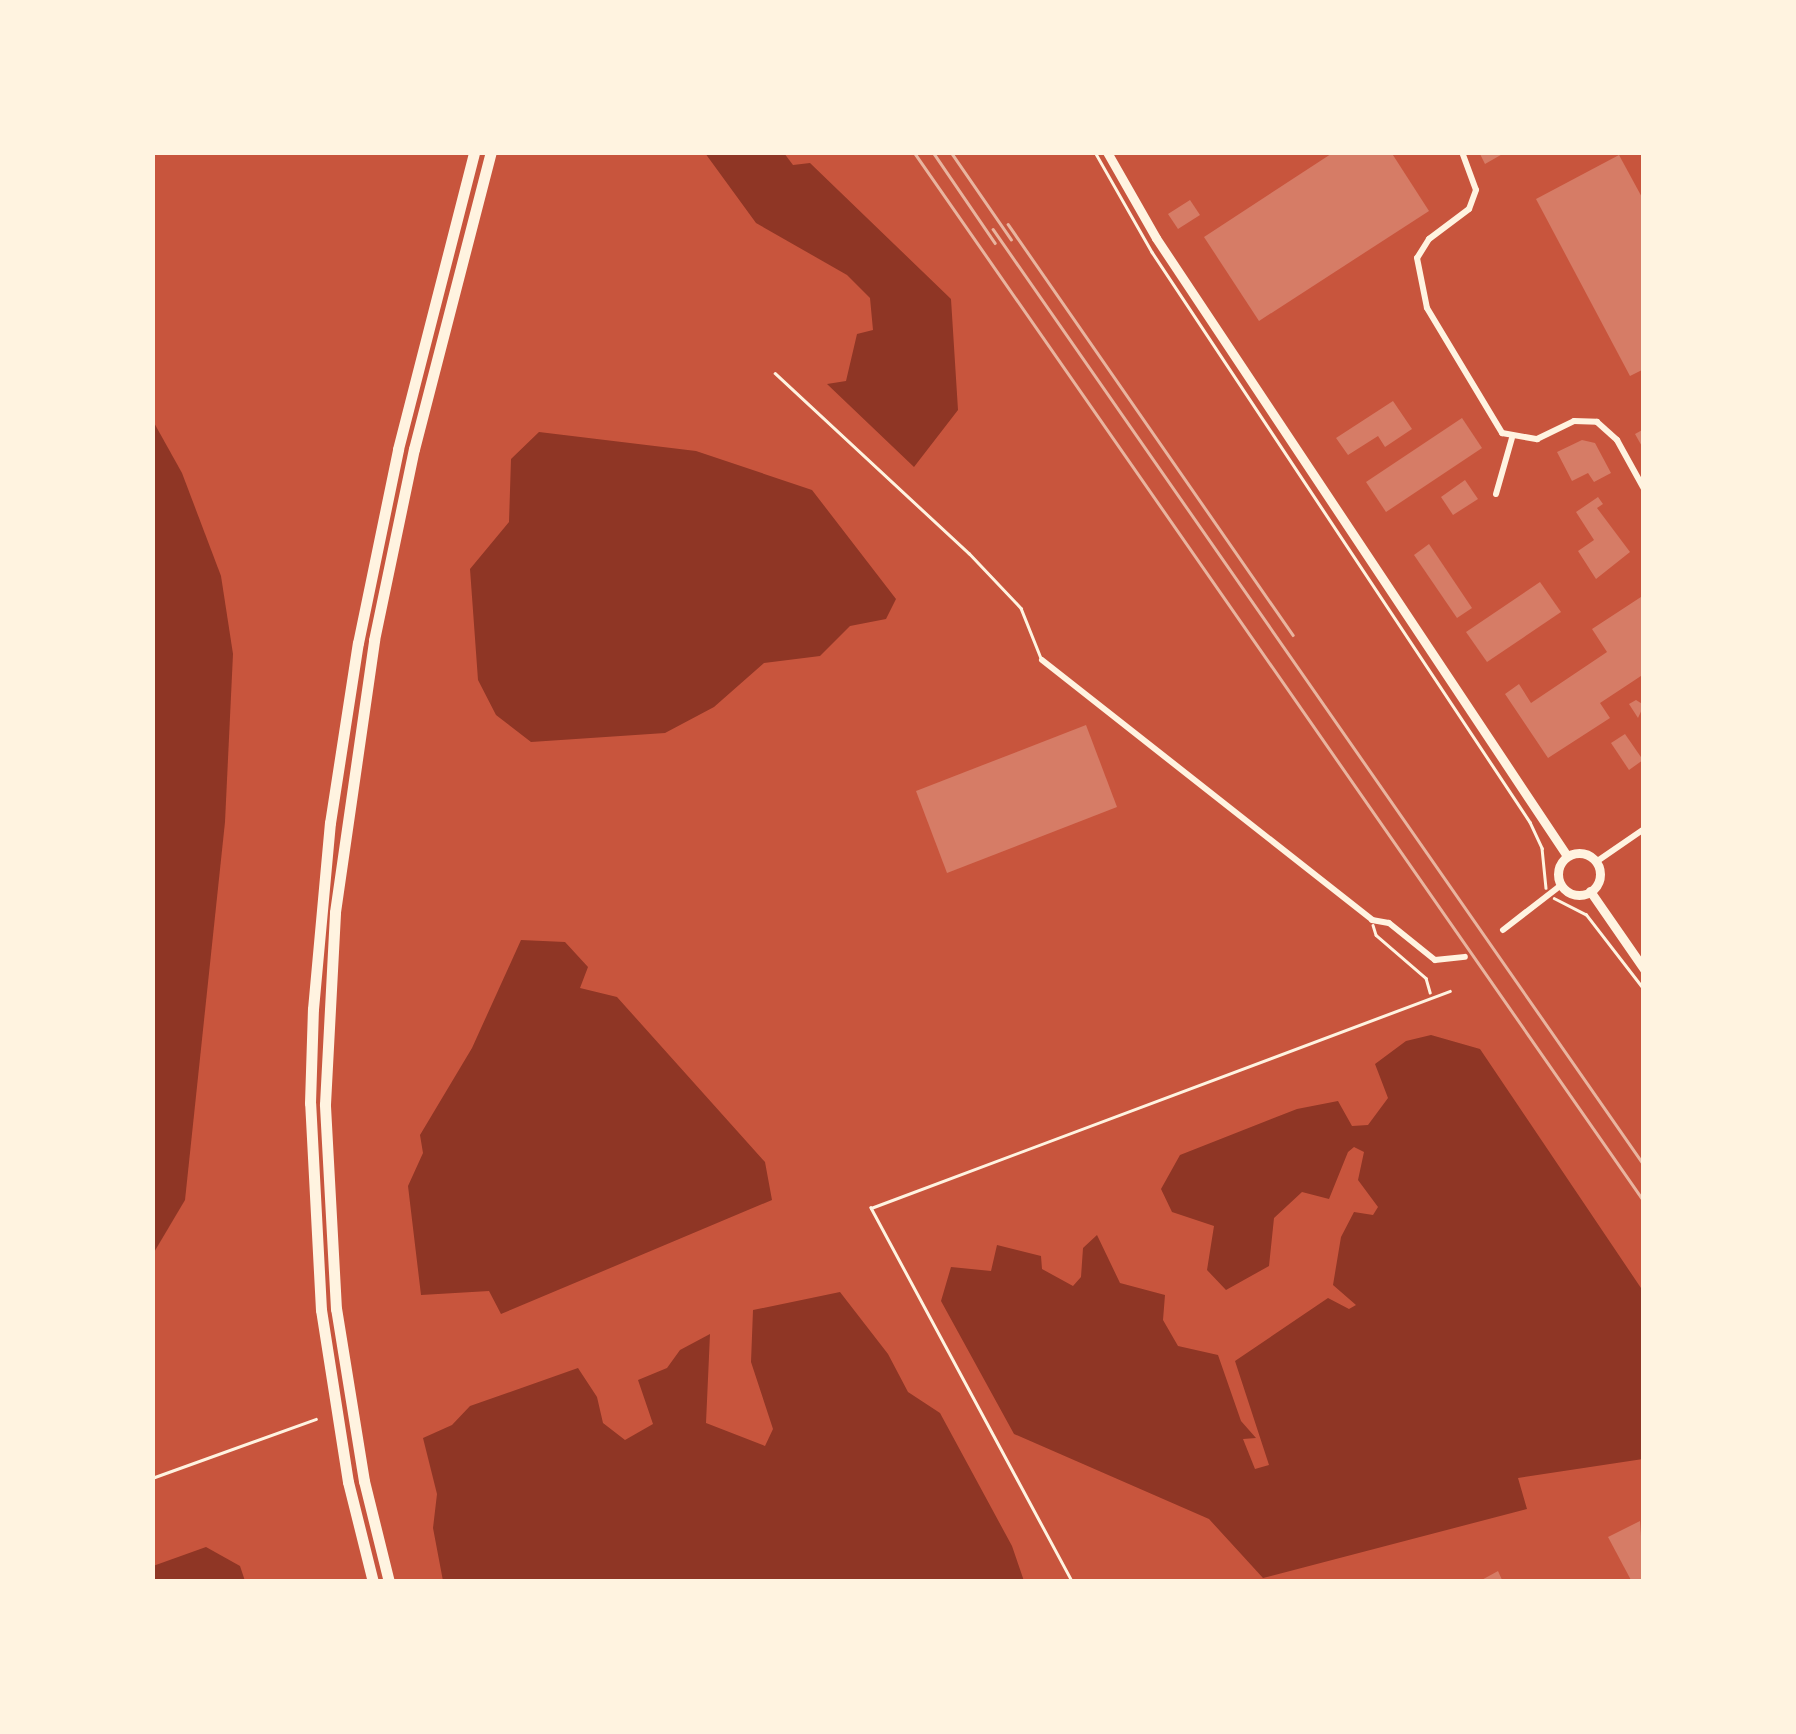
<!DOCTYPE html>
<html>
<head>
<meta charset="utf-8">
<style>
	body { margin:0 }
	#map { position:relative; width:1796px; height:1734px; overflow:hidden; background:#c8553d; font-family:"IBM Plex Sans",sans-serif }
	div>[style] { position:absolute }
	[style*='--x'] { left:calc(var(--x)*1px); top:calc(var(--y)*1px); width:calc(var(--w)*1px); rotate:calc(var(--a)*1deg) }
	.water>* { inset:0; background:#8f3625 }
	.building>* { inset:0; background:#d67c66 }
	.path>* { height:2.5px; margin:-1.25px; padding:0 1.25px; transform-origin:1.25px; border-radius:1.25px; background:#fff3e0 }
	.service>* { height:2.5px; margin:-1.25px; padding:0 1.25px; transform-origin:1.25px; border-radius:1.25px; background:#fff3e0 }
	.minor>* { height:6px; margin:-3px; padding:0 3px; transform-origin:3px; border-radius:3px; background:#fff3e0 }
	.primary>* { height:9px; margin:-4.5px; padding:0 4.5px; transform-origin:4.5px; border-radius:4.5px; background:#fff3e0 }
	.primary>.ring { margin:-4.5px; padding:0; box-sizing:content-box; background:none; border:9px solid #fff3e0; border-radius:50% }
	.motorway>* { height:11px; margin:-5.5px; padding:0 5.5px; transform-origin:5.5px; border-radius:5.5px; background:#fff3e0 }
	.rail>* { height:2.5px; margin:-1.25px; padding:0 1.25px; transform-origin:1.25px; border-radius:1.25px; background:#e9b49f }
	span { translate:-50% -50%; white-space:nowrap; text-align:center; line-height:1.15; -webkit-text-stroke:10px #fff3e0; paint-order:stroke }
	.frame { position:absolute; inset:0; border:155px solid #fff3e0; pointer-events:none }
</style>
</head>
<body>
<div id="map">
	<div class="water">
		<i style="clip-path:polygon(705px 153px,784px 153px,793px 165px,810px 163px,951px 299px,958px 410px,914px 467px,827px 384px,846px 381px,857px 334px,873px 330px,870px 298px,847px 275px,756px 223px)"></i>
		<i style="clip-path:polygon(153px 421px,182px 473px,221px 576px,233px 654px,225px 822px,185px 1200px,153px 1254px)"></i>
		<i style="clip-path:polygon(539px 432px,696px 451px,812px 490px,896px 599px,886px 619px,850px 626px,820px 656px,764px 663px,714px 707px,665px 733px,531px 742px,496px 715px,478px 680px,470px 569px,509px 522px,511px 459px)"></i>
		<i style="clip-path:polygon(521px 940px,565px 942px,588px 967px,580px 988px,617px 997px,765px 1162px,772px 1200px,501px 1314px,489px 1291px,421px 1295px,408px 1186px,423px 1153px,420px 1135px,472px 1048px)"></i>
		<i style="clip-path:polygon(1431px 1035px,1480px 1049px,1643px 1291px,1643px 1459px,1518px 1478px,1527px 1509px,1263px 1578px,1209px 1519px,1014px 1434px,941px 1301px,951px 1267px,991px 1271px,997px 1245px,1041px 1256px,1042px 1269px,1073px 1286px,1081px 1277px,1083px 1248px,1097px 1235px,1120px 1283px,1165px 1295px,1163px 1320px,1178px 1346px,1218px 1355px,1241px 1421px,1256px 1438px,1243px 1439px,1255px 1469px,1269px 1465px,1235px 1361px,1328px 1298px,1349px 1309px,1356px 1305px,1333px 1285px,1341px 1237px,1354px 1212px,1373px 1215px,1378px 1207px,1358px 1180px,1364px 1152px,1354px 1147px,1348px 1152px,1329px 1199px,1302px 1192px,1274px 1218px,1269px 1266px,1226px 1290px,1207px 1270px,1214px 1226px,1172px 1212px,1161px 1189px,1180px 1155px,1297px 1109px,1338px 1101px,1352px 1126px,1368px 1125px,1388px 1098px,1375px 1064px,1406px 1041px)"></i>
		<i style="clip-path:polygon(840px 1292px,888px 1354px,908px 1392px,940px 1413px,1012px 1546px,1024px 1581px,443px 1581px,433px 1528px,437px 1494px,423px 1438px,452px 1425px,470px 1406px,578px 1368px,597px 1397px,603px 1423px,625px 1440px,653px 1424px,638px 1380px,667px 1368px,680px 1350px,710px 1334px,706px 1423px,765px 1446px,773px 1429px,751px 1362px,753px 1310px)"></i>
		<i style="clip-path:polygon(206px 1547px,240px 1566px,245px 1581px,153px 1581px,153px 1566px)"></i>
	</div>
	<div class="building">
		<i style="clip-path:polygon(1334px 152px,1391px 152px,1429px 211px,1259px 321px,1204px 237px)"></i>
		<i style="clip-path:polygon(1479px 152px,1506px 152px,1485px 164px)"></i>
		<i style="clip-path:polygon(1619px 155px,1644px 201px,1644px 369px,1630px 376px,1536px 199px)"></i>
		<i style="clip-path:polygon(1190px 200px,1200px 215px,1178px 229px,1168px 214px)"></i>
		<i style="clip-path:polygon(1393px 401px,1412px 429px,1385px 447px,1378px 436px,1348px 455px,1336px 438px)"></i>
		<i style="clip-path:polygon(1462px 418px,1482px 448px,1386px 512px,1366px 482px)"></i>
		<i style="clip-path:polygon(1644px 429px,1644px 450px,1635px 434px)"></i>
		<i style="clip-path:polygon(1582px 440px,1595px 443px,1611px 473px,1594px 482px,1588px 473px,1572px 481px,1557px 452px)"></i>
		<i style="clip-path:polygon(1465px 480px,1478px 499px,1453px 515px,1441px 497px)"></i>
		<i style="clip-path:polygon(1598px 497px,1603px 504px,1597px 508px,1630px 552px,1596px 579px,1578px 551px,1594px 540px,1576px 512px)"></i>
		<i style="clip-path:polygon(1429px 544px,1472px 608px,1457px 618px,1414px 555px)"></i>
		<i style="clip-path:polygon(1540px 582px,1561px 612px,1487px 662px,1466px 632px)"></i>
		<i style="clip-path:polygon(1644px 595px,1644px 674px,1600px 703px,1610px 718px,1548px 758px,1505px 694px,1519px 684px,1531px 703px,1607px 652px,1592px 629px)"></i>
		<i style="clip-path:polygon(1636px 700px,1644px 705px,1638px 718px,1629px 704px)"></i>
		<i style="clip-path:polygon(1086px 725px,1117px 807px,947px 873px,916px 791px)"></i>
		<i style="clip-path:polygon(1625px 734px,1643px 760px,1629px 770px,1611px 743px)"></i>
		<i style="clip-path:polygon(1640px 1521px,1644px 1582px,1632px 1582px,1608px 1537px)"></i>
		<i style="clip-path:polygon(1498px 1571px,1503px 1582px,1478px 1582px)"></i>
	</div>
	<div class="path">
		<i style="--x:1095;--y:152;--w:115;--a:60.3"></i>
		<i style="--x:1152;--y:252;--w:684;--a:56.45"></i>
		<i style="--x:1530;--y:822;--w:29;--a:65"></i>
		<i style="--x:1542;--y:848;--w:40;--a:84.3"></i>
		<i style="--x:1554;--y:898;--w:36;--a:27"></i>
		<i style="--x:1586;--y:914;--w:95;--a:52.3"></i>
		<i style="--x:152;--y:1478;--w:174;--a:-19.8"></i>
	</div>
	<div class="service">
		<i style="--x:775;--y:373;--w:265;--a:42.9"></i>
		<i style="--x:969;--y:553;--w:76;--a:46.6"></i>
		<i style="--x:1021;--y:608;--w:54;--a:68.2"></i>
		<i style="--x:1373;--y:925;--w:10;--a:73"></i>
		<i style="--x:1376;--y:935;--w:66;--a:40.7"></i>
		<i style="--x:1426;--y:978;--w:15;--a:74"></i>
		<i style="--x:1072;--y:1582;--w:425;--a:-118.3"></i>
		<i style="--x:871;--y:1208;--w:618;--a:-20.55"></i>
	</div>
	<div class="minor">
		<i style="--x:1462;--y:152;--w:40;--a:69.8"></i>
		<i style="--x:1476;--y:190;--w:20;--a:110"></i>
		<i style="--x:1469;--y:209;--w:50;--a:143.1"></i>
		<i style="--x:1429;--y:239;--w:22;--a:122"></i>
		<i style="--x:1417;--y:258;--w:51;--a:78.7"></i>
		<i style="--x:1427;--y:308;--w:146;--a:59"></i>
		<i style="--x:1502;--y:433;--w:36;--a:10"></i>
		<i style="--x:1537;--y:439;--w:41;--a:-25.9"></i>
		<i style="--x:1574;--y:421;--w:23;--a:2"></i>
		<i style="--x:1597;--y:422;--w:27;--a:42"></i>
		<i style="--x:1617;--y:440;--w:56;--a:61.1"></i>
		<i style="--x:1496;--y:494;--w:58;--a:-74.1"></i>
		<i style="--x:1042;--y:660;--w:420;--a:38.2"></i>
		<i style="--x:1372;--y:920;--w:17;--a:10"></i>
		<i style="--x:1389;--y:923;--w:59;--a:38.8"></i>
		<i style="--x:1435;--y:960;--w:30;--a:-6"></i>
		<i style="--x:1596;--y:862;--w:58;--a:-34.5"></i>
		<i style="--x:1503;--y:930;--w:73;--a:-37.8"></i>
	</div>
	<div class="primary">
		<i style="--x:1107;--y:152;--w:99;--a:60.3"></i>
		<i style="--x:1156;--y:238;--w:742;--a:56.37"></i>
		<i class="ring" style="left:1558px;top:853px;width:33px;height:33px"></i>
		<i style="--x:1590;--y:891;--w:95;--a:55.3"></i>
	</div>
	<div class="motorway">
		<i style="--x:373;--y:1582;--w:103;--a:-104"></i>
		<i style="--x:348;--y:1482;--w:174;--a:-98.9"></i>
		<i style="--x:321;--y:1310;--w:207;--a:-93"></i>
		<i style="--x:310;--y:1103;--w:94;--a:-88.2"></i>
		<i style="--x:313;--y:1009;--w:187;--a:-84.8"></i>
		<i style="--x:330;--y:823;--w:182;--a:-81.2"></i>
		<i style="--x:358;--y:643;--w:198;--a:-78.3"></i>
		<i style="--x:398;--y:449;--w:307;--a:-75.6"></i>
		<i style="--x:389;--y:1582;--w:104;--a:-103.9"></i>
		<i style="--x:364;--y:1481;--w:174;--a:-99.2"></i>
		<i style="--x:336;--y:1309;--w:205;--a:-93.1"></i>
		<i style="--x:325;--y:1104;--w:192;--a:-87"></i>
		<i style="--x:335;--y:912;--w:275;--a:-81.8"></i>
		<i style="--x:374;--y:640;--w:195;--a:-78.2"></i>
		<i style="--x:414;--y:449;--w:307;--a:-75.5"></i>
	</div>
	<div class="rail">
		<i style="--x:914;--y:152;--w:1278;--a:55.17"></i>
		<i style="--x:933;--y:152;--w:110;--a:55.7"></i>
		<i style="--x:951;--y:152;--w:106;--a:55.4"></i>
		<i style="--x:1008;--y:224;--w:500;--a:55.26"></i>
		<i style="--x:993;--y:229;--w:1140;--a:55.18"></i>
	</div>
	<div class="frame"></div>
</div>
</body>
</html>
